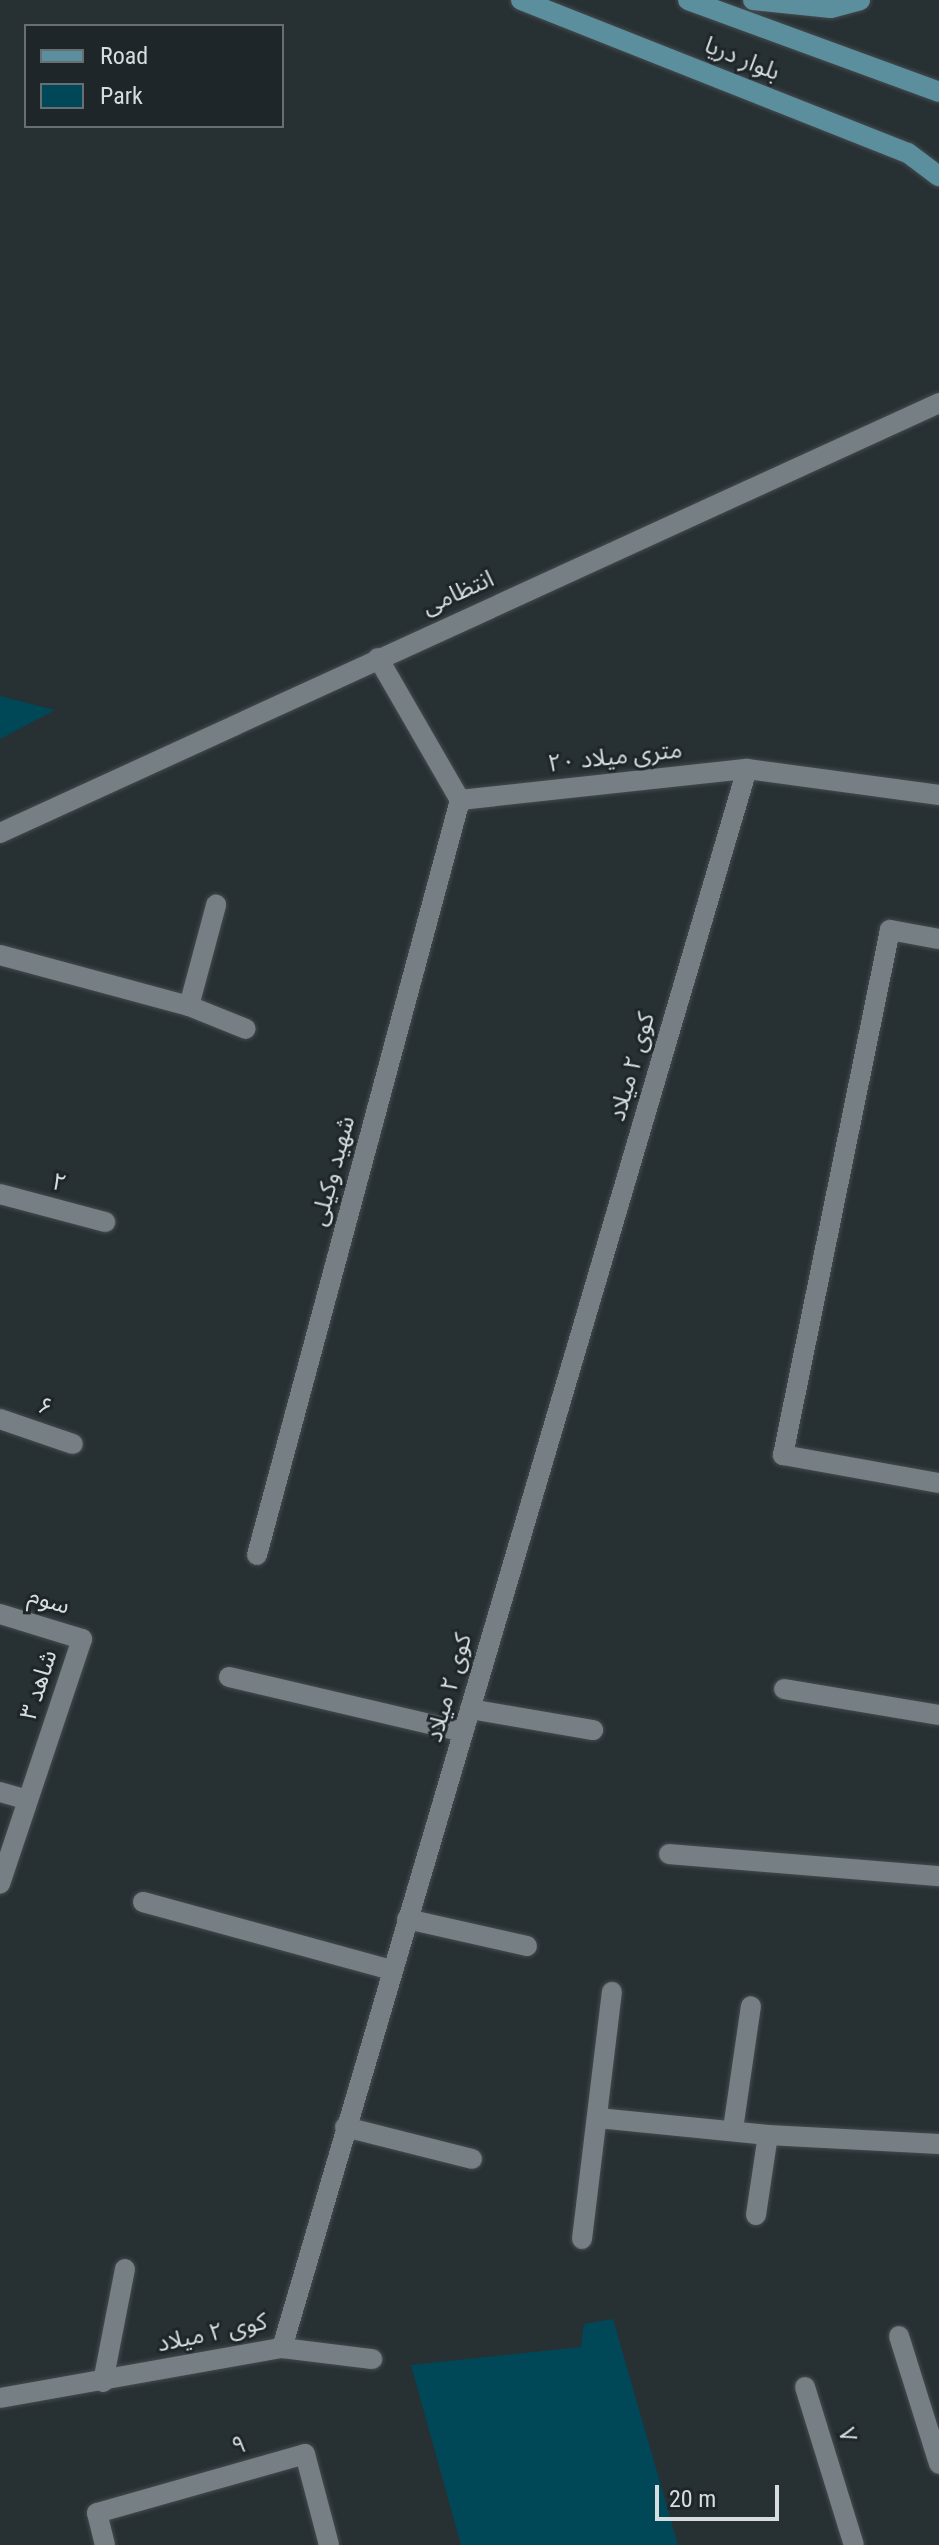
<!DOCTYPE html>
<html>
<head>
<meta charset="utf-8">
<style>
	body { margin:0 }
	#map { position:relative; width:939px; height:2545px; overflow:hidden; background:#273033; font-family:"Roboto Condensed","Noto Sans Arabic",sans-serif }
	div>[style] { position:absolute }
	[style*='--x'] { left:calc(var(--x)*1px); top:calc(var(--y)*1px); width:calc(var(--w)*1px); rotate:calc(var(--a)*1deg) }
	.green>* { inset:0; background:#004858 }
	.roads { filter:drop-shadow(0 0 2px #444b4e) drop-shadow(0 0 2px #444b4e) }
	.street>* { height:20px; margin:-10px; padding:0 10px; transform-origin:10px; border-radius:10px; background:#768084 }
	.secondary>* { height:20px; margin:-10px; padding:0 10px; transform-origin:10px; border-radius:10px; background:#5b8f9d }
	span { translate:-50% -50%; white-space:nowrap; text-align:center; line-height:1.15; -webkit-text-stroke:6px #1e2629; paint-order:stroke }
	.street-label { font-size:24px; color:#d7dddf }
	.legend { position:absolute; left:24px; top:24px; width:260px; height:104px; box-sizing:border-box; background:#1e2629; border:2px solid #686f72; margin:0; padding:10px 14px; list-style:none; font-size:24px; color:#d7dddf }
	.legend li { display:flex; align-items:center; gap:16px; height:40px }
	.legend b { width:40px; border:2px solid #686f72 }
	.scale { position:absolute; left:655px; top:2485px; width:124px; height:36px; box-sizing:border-box; border:4px solid #d7dddf; border-top:0; padding-left:10px; font-size:24px; line-height:28px; white-space:nowrap; color:#d7dddf; -webkit-text-stroke:6px #1e2629; paint-order:stroke }
</style>
</head>
<body>
<div id="map">
	<div class="green">
		<i style="clip-path:polygon(0 696px,55px 710px,0 739px)"></i>
		<i style="clip-path:polygon(613px 2319px,678px 2545px,461px 2545px,411px 2365px,581px 2347px,584px 2324px)"></i>
	</div>
	<div class="roads">
		<div class="street">
			<i style="--x:378;--y:658;--w:164;--a:60"></i>
			<i style="--x:460;--y:800;--w:289;--a:-6.2"></i>
			<i style="--x:747;--y:769;--w:194;--a:7.7"></i>
			<i style="--x:0;--y:833;--w:1033;--a:-24.6"></i>
			<i style="--x:939;--y:939;--w:50;--a:-169.6"></i>
			<i style="--x:890;--y:930;--w:536;--a:101.52"></i>
			<i style="--x:783;--y:1455;--w:158;--a:10.2"></i>
			<i style="--x:0;--y:955;--w:196;--a:15.1"></i>
			<i style="--x:189;--y:1006;--w:61;--a:22"></i>
			<i style="--x:189;--y:1006;--w:105;--a:-75"></i>
			<i style="--x:0;--y:1194;--w:109;--a:14.9"></i>
			<i style="--x:0;--y:1419;--w:77;--a:18.9"></i>
			<i style="--x:257;--y:1555;--w:782;--a:-74.95"></i>
			<i style="--x:0;--y:1614;--w:86;--a:17"></i>
			<i style="--x:82;--y:1639;--w:258;--a:108.5"></i>
			<i style="--x:229;--y:1677;--w:240;--a:13.2"></i>
			<i style="--x:784;--y:1689;--w:157;--a:9.5"></i>
			<i style="--x:470;--y:1709;--w:125;--a:9.7"></i>
			<i style="--x:0;--y:1792;--w:29;--a:16"></i>
			<i style="--x:669;--y:1854;--w:271;--a:4.7"></i>
			<i style="--x:143;--y:1902;--w:257;--a:15.3"></i>
			<i style="--x:407;--y:1919;--w:123;--a:12.7"></i>
			<i style="--x:598;--y:2118;--w:171;--a:5.7"></i>
			<i style="--x:768;--y:2135;--w:171;--a:3"></i>
			<i style="--x:345;--y:2127;--w:131;--a:14.1"></i>
			<i style="--x:733;--y:2129;--w:124;--a:-81.7"></i>
			<i style="--x:756;--y:2215;--w:81;--a:-81.5"></i>
			<i style="--x:582;--y:2239;--w:249;--a:-83.1"></i>
			<i style="--x:899;--y:2336;--w:134;--a:72.6"></i>
			<i style="--x:282;--y:2348;--w:91;--a:7"></i>
			<i style="--x:103;--y:2382;--w:115;--a:-79"></i>
			<i style="--x:805;--y:2387;--w:165;--a:72.8"></i>
			<i style="--x:0;--y:2398;--w:286;--a:-10.1"></i>
			<i style="--x:282;--y:2348;--w:1646;--a:-73.59"></i>
			<i style="--x:105;--y:2545;--w:33;--a:-104"></i>
			<i style="--x:97;--y:2513;--w:216;--a:-15.8"></i>
			<i style="--x:305;--y:2454;--w:94;--a:75.2"></i>
		</div>
		<div class="secondary">
			<i style="--x:521;--y:0;--w:416;--a:21.6"></i>
			<i style="--x:908;--y:153;--w:39;--a:37"></i>
			<i style="--x:688;--y:0;--w:267;--a:20.1"></i>
			<i style="--x:753;--y:0;--w:78;--a:5.9"></i>
			<i style="--x:831;--y:8;--w:30;--a:-15"></i>
		</div>
	</div>
	<div class="street-label">
		<span style="left:742px;top:59px;rotate:22deg">بلوار دریا</span>
		<span style="left:458px;top:593px;rotate:-24deg">انتظامی</span>
		<span style="left:615px;top:757px;rotate:-6deg">۲۰ متری میلاد</span>
		<span style="left:632px;top:1067px;rotate:-74deg">کوی ۲ میلاد</span>
		<span style="left:333px;top:1171px;rotate:-75deg">شهید وکیلی</span>
		<span style="left:59px;top:1183px;rotate:15deg">۲</span>
		<span style="left:45px;top:1407px;rotate:19deg">۶</span>
		<span style="left:49px;top:1601px;rotate:17deg">سوم</span>
		<span style="left:39px;top:1685px;rotate:-72deg">شاهد ۳</span>
		<span style="left:449px;top:1688px;rotate:-74deg">کوی ۲ میلاد</span>
		<span style="left:212px;top:2333px;rotate:-12deg">کوی ۲ میلاد</span>
		<span style="left:847px;top:2435px;rotate:73deg">۷</span>
		<span style="left:239px;top:2446px;rotate:-16deg">۹</span>
	</div>
	<ul class="legend">
	<li><b style="height:10px;background:#5b8f9d"></b>Road</li>
	<li><b style="height:22px;background:#004858"></b>Park</li>
	</ul>
	<div class="scale">20 m</div>
</div>
</body>
</html>
